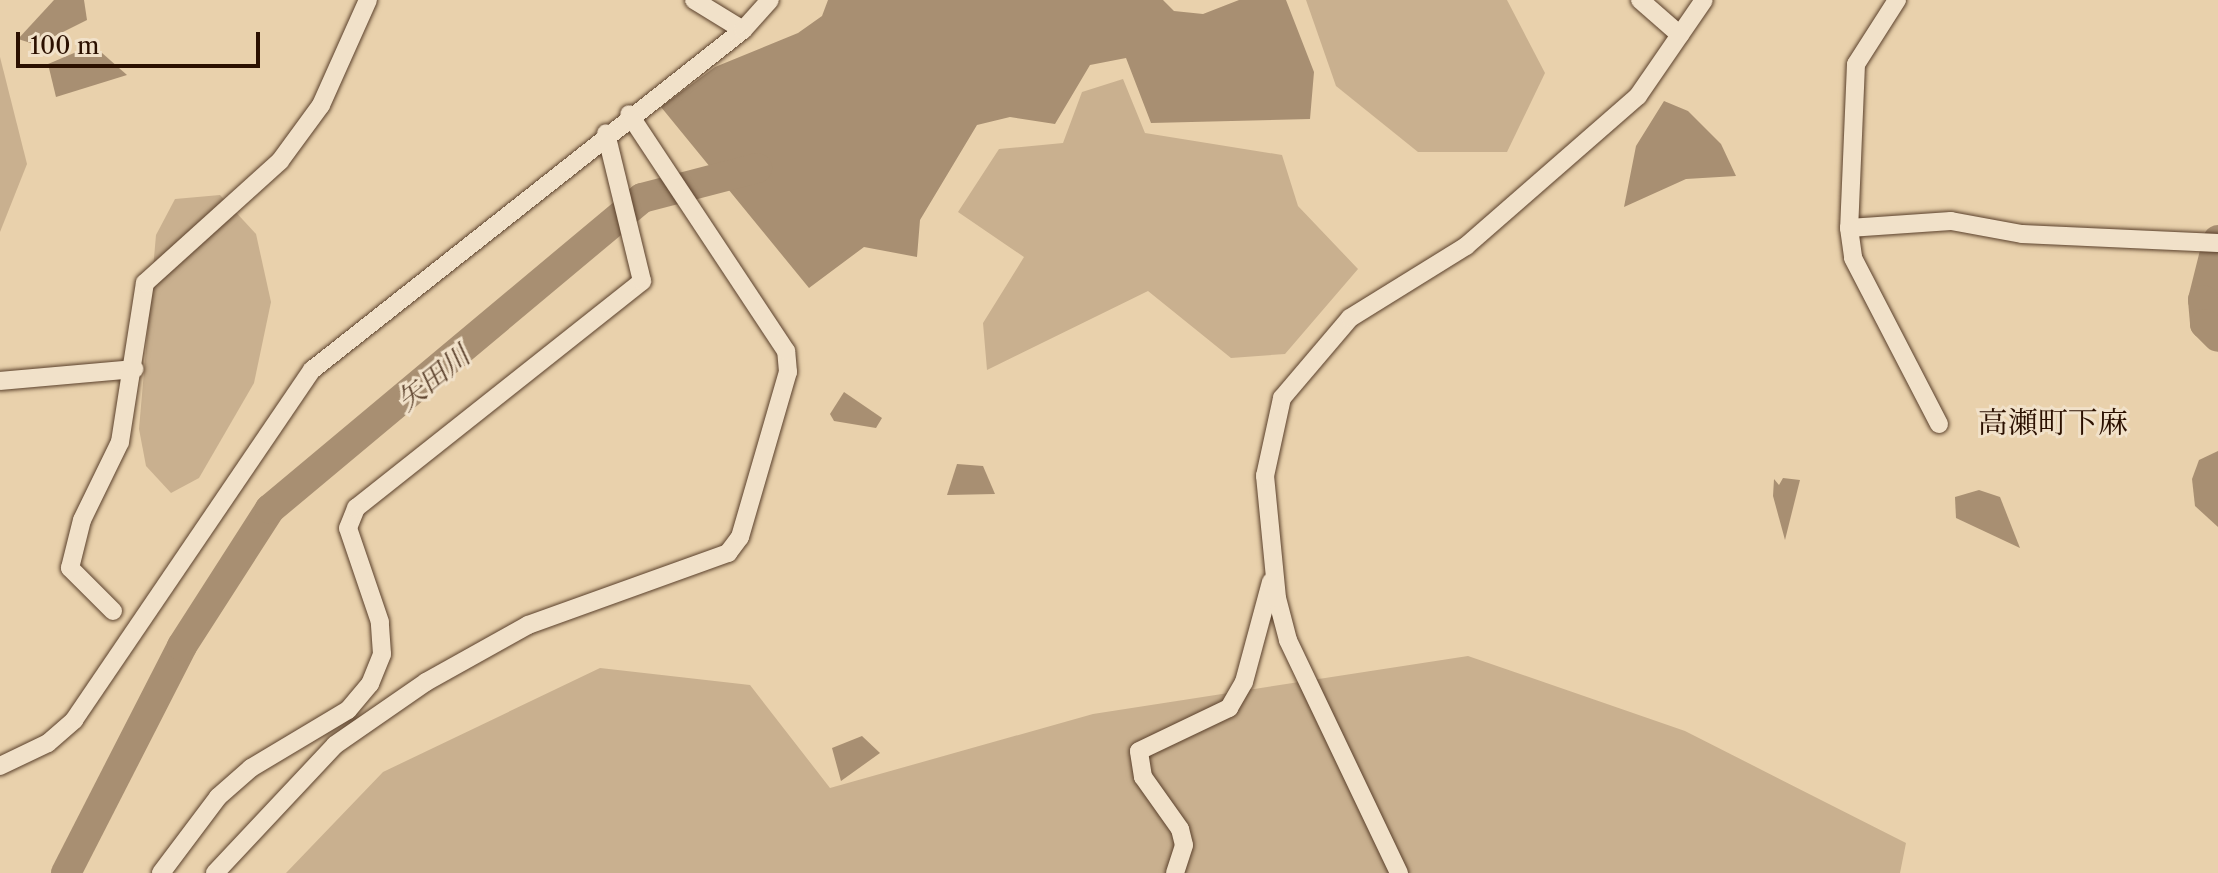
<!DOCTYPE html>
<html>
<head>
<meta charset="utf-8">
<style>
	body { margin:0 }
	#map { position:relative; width:2218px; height:873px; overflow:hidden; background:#e9d1ac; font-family:"Libre Caslon Text","Noto Serif JP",serif }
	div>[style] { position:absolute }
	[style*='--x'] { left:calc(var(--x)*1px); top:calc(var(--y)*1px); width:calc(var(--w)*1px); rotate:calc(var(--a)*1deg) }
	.green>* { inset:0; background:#c9b08f }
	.water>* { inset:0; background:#a88f72 }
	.river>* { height:30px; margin:-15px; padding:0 15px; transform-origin:15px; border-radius:15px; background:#a88f72 }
	.roads { filter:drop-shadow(0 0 2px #5a402b) drop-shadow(0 0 2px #5a402b) }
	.minor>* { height:18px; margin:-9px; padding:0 9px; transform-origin:9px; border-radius:9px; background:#f1e1c9 }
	span { translate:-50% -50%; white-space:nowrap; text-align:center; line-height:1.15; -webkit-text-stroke:6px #f1e1c9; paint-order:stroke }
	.water-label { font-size:28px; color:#5d432e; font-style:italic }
	.quarter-label { font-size:30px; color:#2b1000 }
	.scale { position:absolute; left:16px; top:32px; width:244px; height:36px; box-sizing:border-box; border:4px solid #2b1000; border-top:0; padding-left:10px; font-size:24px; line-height:28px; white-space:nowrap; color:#2b1000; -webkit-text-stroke:6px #f1e1c9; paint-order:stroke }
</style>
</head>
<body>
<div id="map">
	<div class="green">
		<i style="clip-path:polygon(1306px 0,1507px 0,1545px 73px,1507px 152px,1418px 152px,1336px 86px)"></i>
		<i style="clip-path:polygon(0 57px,27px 164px,0 232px)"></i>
		<i style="clip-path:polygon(1123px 79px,1145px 133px,1282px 155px,1298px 206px,1358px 269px,1285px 354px,1231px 358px,1148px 291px,987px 370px,983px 323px,1024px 257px,958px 212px,999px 149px,1063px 143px,1082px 92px)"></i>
		<i style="clip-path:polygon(220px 195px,256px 234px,271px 302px,254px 383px,199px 478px,171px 493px,146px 466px,139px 429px,156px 235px,175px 199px)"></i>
		<i style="clip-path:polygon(1468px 656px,1685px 731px,1906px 843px,1900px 873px,286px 873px,383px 772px,600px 668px,750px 685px,830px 788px,1093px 714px)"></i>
	</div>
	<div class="water">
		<i style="clip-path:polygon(54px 0,84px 0,87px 20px,37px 45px,18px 39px)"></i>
		<i style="clip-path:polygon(828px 0,1163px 0,1174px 11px,1203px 14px,1239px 0,1286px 0,1314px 72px,1310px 119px,1151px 123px,1126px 58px,1090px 65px,1055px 124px,1010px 117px,977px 125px,920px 220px,917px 257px,864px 247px,809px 288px,661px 107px,715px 67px,798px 33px,822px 16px)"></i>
		<i style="clip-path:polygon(93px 45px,127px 75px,56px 97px,48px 64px)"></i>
		<i style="clip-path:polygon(1664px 101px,1688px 111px,1721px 144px,1736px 176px,1686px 179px,1624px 207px,1636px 146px)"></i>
		<i style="clip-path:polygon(844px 392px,882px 418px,876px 428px,834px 421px,830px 414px)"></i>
		<i style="clip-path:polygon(2218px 451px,2218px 527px,2195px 506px,2192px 479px,2199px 460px)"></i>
		<i style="clip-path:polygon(957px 464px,983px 466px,995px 494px,947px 495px)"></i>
		<i style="clip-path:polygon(1783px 478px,1800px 480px,1785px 540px,1773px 496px,1774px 479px,1779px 485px)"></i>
		<i style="clip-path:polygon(1979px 490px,2000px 497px,2020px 548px,1956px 518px,1955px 497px)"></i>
		<i style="clip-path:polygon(862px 736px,880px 753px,841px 781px,832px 748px)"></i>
	</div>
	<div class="river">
		<i style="--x:2218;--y:240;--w:62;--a:104"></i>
		<i style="--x:2203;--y:300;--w:24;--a:85"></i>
		<i style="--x:2205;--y:324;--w:18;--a:45"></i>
		<i style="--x:66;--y:873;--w:255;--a:-62.9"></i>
		<i style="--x:182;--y:646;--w:163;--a:-57.3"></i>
		<i style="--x:270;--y:509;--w:485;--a:-39.9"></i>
		<i style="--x:642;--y:198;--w:119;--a:-14.6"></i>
	</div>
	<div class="roads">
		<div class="minor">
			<i style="--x:694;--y:0;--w:57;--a:31.5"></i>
			<i style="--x:1640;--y:0;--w:53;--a:41.2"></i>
			<i style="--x:1897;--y:0;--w:76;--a:122.6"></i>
			<i style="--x:1856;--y:64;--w:164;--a:92.4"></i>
			<i style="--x:1849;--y:228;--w:30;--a:82"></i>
			<i style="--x:1853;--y:258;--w:187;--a:62.6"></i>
			<i style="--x:1849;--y:228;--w:102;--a:-3.9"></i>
			<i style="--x:1951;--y:221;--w:72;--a:10.4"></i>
			<i style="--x:2022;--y:234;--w:196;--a:2.6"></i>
			<i style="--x:0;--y:381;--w:135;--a:-5.1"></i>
			<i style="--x:113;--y:611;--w:61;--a:-135"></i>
			<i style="--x:70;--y:568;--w:49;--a:-76"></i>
			<i style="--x:82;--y:520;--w:87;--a:-64"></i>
			<i style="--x:120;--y:442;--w:161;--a:-81.1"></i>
			<i style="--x:145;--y:283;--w:182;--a:-42.1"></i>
			<i style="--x:280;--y:161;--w:69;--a:-53.8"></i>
			<i style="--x:321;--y:105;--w:115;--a:-65.9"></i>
			<i style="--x:0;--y:766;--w:53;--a:-25.6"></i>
			<i style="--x:48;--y:743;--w:35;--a:-41"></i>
			<i style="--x:74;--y:720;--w:423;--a:-55.8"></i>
			<i style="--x:312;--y:370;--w:549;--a:-38.27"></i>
			<i style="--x:743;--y:30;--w:40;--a:-48"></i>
			<i style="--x:161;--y:873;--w:95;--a:-53.1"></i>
			<i style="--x:218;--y:797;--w:44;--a:-41.3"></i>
			<i style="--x:251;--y:768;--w:113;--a:-30.9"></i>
			<i style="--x:348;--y:710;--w:34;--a:-50"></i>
			<i style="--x:370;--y:684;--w:32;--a:-68"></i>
			<i style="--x:382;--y:654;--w:32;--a:-94"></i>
			<i style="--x:380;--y:622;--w:99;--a:-108.8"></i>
			<i style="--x:348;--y:528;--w:22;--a:-68"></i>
			<i style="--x:356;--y:508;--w:365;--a:-38.4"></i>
			<i style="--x:642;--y:281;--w:152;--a:-103.7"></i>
			<i style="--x:215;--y:873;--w:175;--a:-46.8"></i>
			<i style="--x:335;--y:745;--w:111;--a:-34.7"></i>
			<i style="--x:426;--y:682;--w:117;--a:-29.2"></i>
			<i style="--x:528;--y:625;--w:213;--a:-19.8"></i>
			<i style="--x:728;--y:553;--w:20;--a:-53"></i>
			<i style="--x:740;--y:537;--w:172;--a:-73.8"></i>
			<i style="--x:788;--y:372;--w:21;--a:-95"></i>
			<i style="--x:786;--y:351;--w:284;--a:-123.5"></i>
			<i style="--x:1175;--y:873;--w:29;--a:-72"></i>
			<i style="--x:1184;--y:845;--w:16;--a:-104"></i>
			<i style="--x:1180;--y:829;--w:64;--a:-125.4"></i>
			<i style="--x:1143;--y:777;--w:26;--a:-99"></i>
			<i style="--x:1139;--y:751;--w:100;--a:-25.5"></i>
			<i style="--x:1229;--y:708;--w:30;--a:-60"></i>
			<i style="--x:1244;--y:682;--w:104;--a:-74.9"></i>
			<i style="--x:1399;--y:873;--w:258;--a:-115.5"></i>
			<i style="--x:1288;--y:640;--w:43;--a:-104.7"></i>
			<i style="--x:1277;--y:598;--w:123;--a:-95.6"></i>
			<i style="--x:1265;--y:476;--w:80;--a:-77.7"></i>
			<i style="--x:1282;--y:398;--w:105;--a:-49.6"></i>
			<i style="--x:1350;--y:318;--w:137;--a:-31.8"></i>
			<i style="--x:1466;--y:246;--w:228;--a:-41.1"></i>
			<i style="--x:1638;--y:96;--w:116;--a:-55.5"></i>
		</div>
	</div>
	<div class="water-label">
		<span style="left:433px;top:378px;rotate:-39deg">矢田川</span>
	</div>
	<div class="quarter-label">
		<span style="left:2053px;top:423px">高瀬町下麻</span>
	</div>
	<div class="scale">100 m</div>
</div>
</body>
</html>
